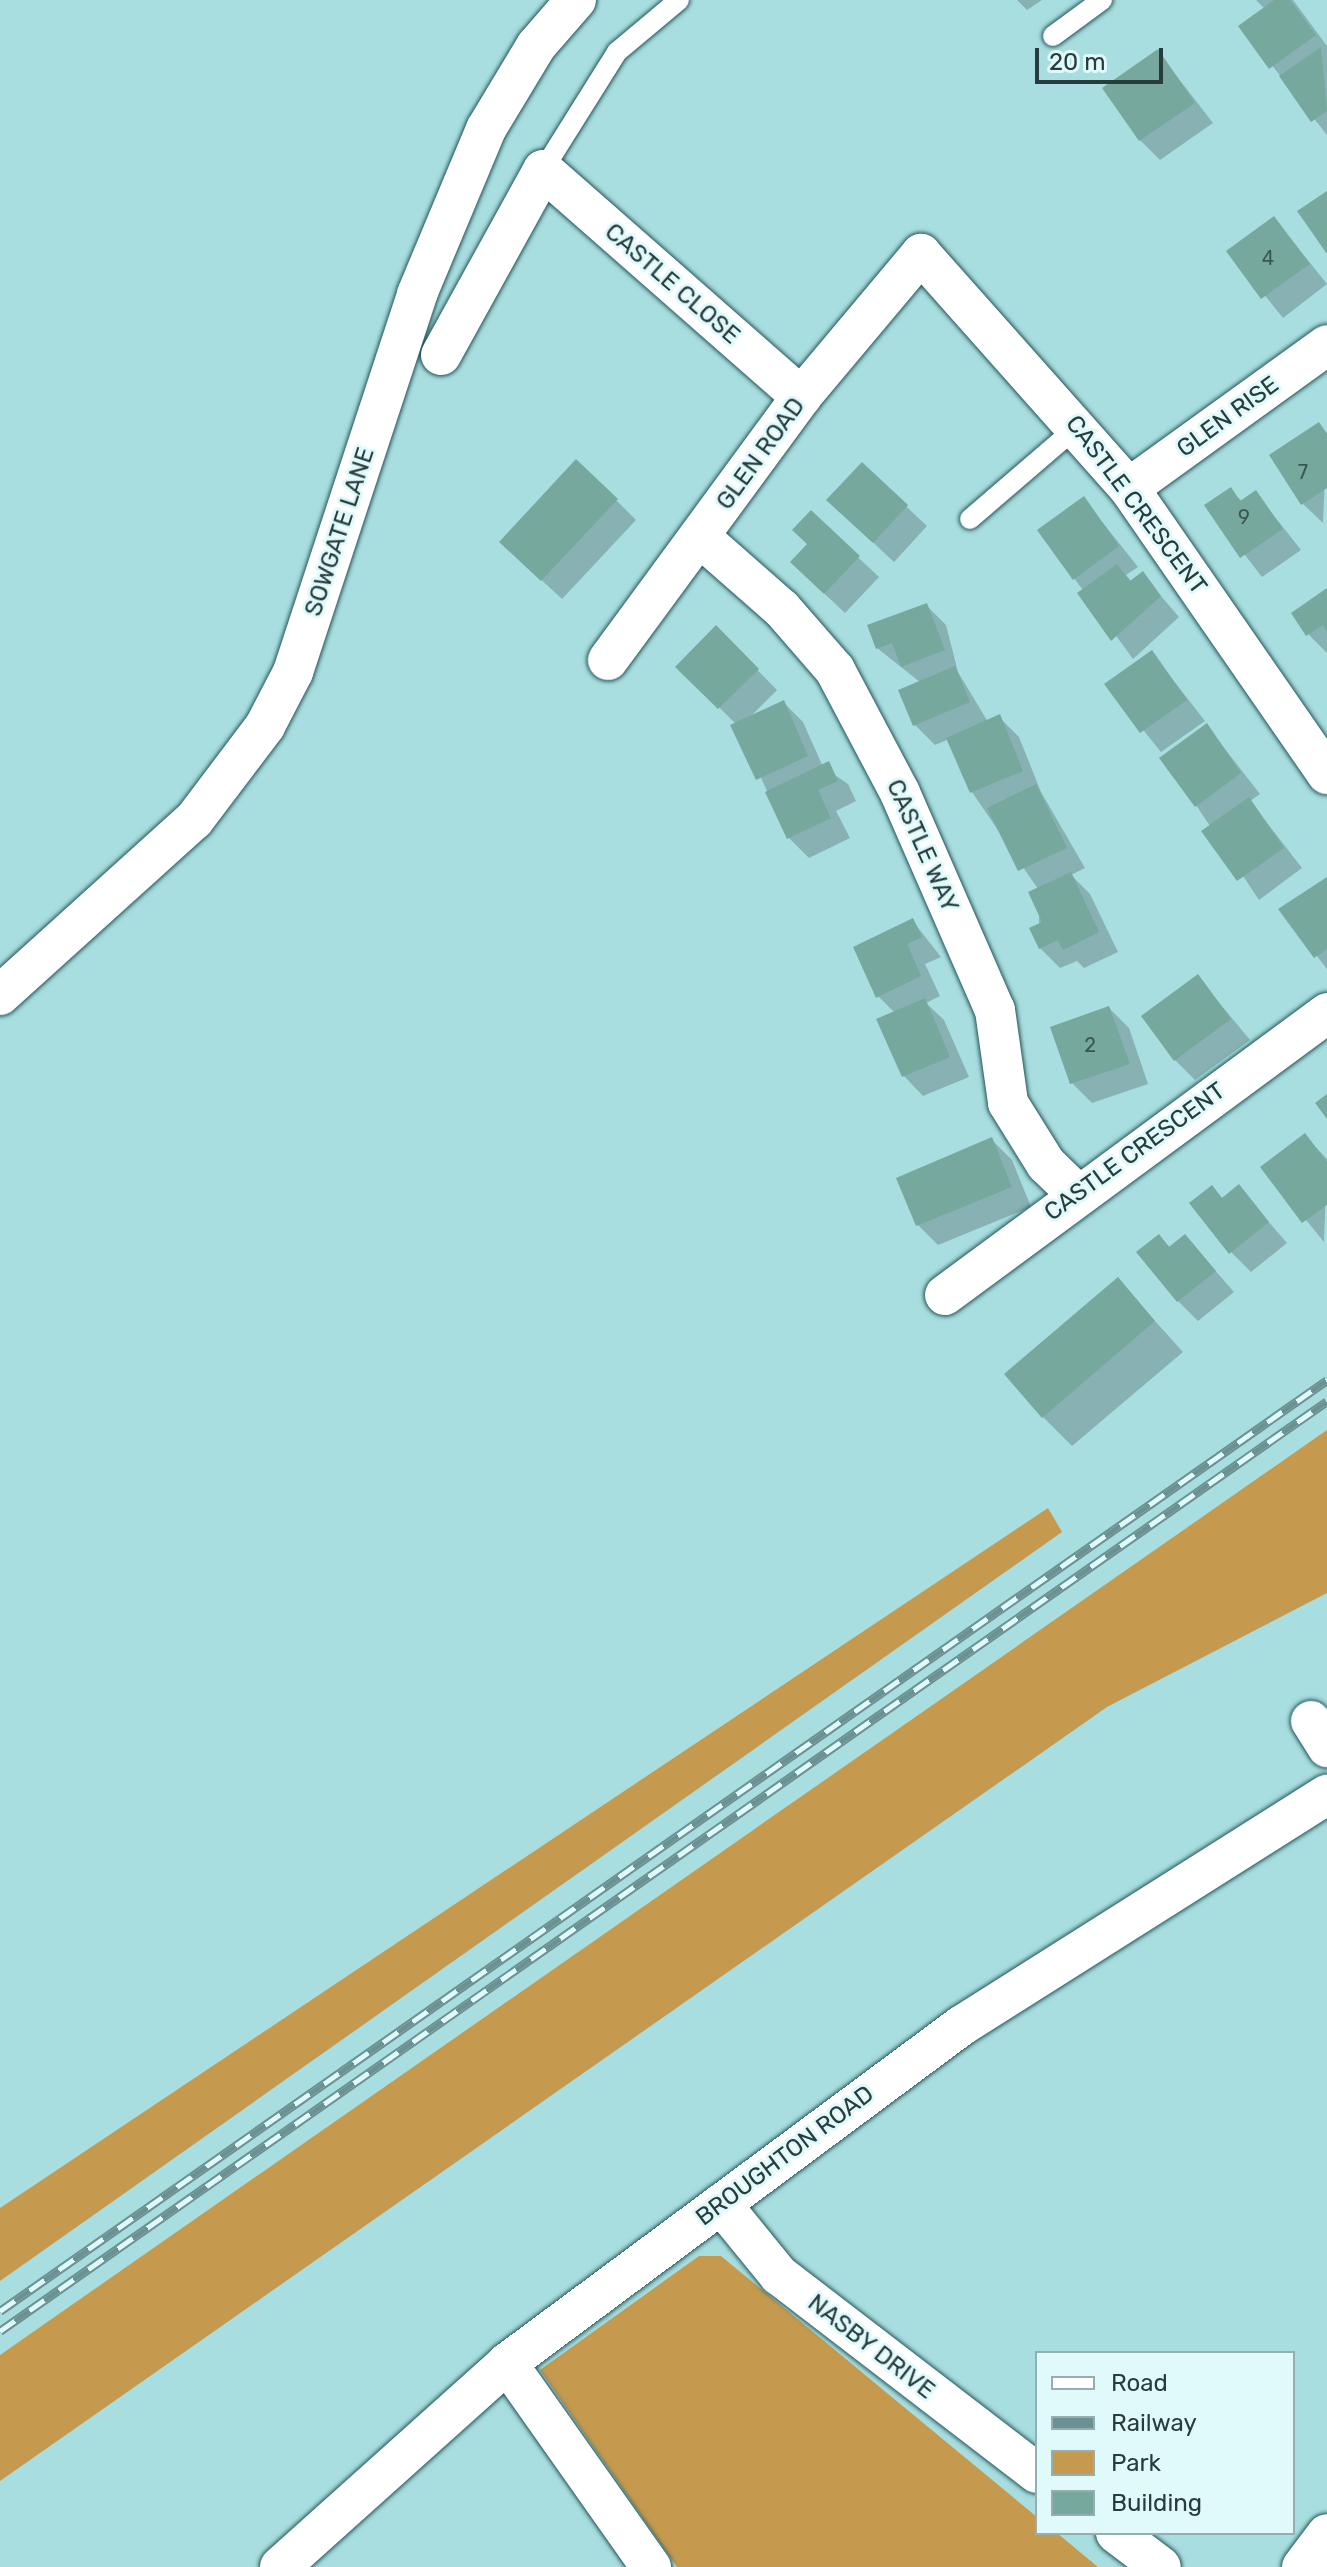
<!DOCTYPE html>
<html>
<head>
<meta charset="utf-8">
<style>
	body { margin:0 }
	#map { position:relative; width:1327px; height:2567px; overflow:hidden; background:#a9dee0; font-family:Rubik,sans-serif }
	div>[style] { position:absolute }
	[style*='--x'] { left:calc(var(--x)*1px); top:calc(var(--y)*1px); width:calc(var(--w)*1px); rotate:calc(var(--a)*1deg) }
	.green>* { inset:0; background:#c59a4f }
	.shadow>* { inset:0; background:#0003 }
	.building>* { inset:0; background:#77a89d }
	.roads { filter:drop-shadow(0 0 2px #225558) drop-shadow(0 0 2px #225558) }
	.lane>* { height:20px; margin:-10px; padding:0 10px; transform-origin:10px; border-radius:10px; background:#fff }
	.street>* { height:40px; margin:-20px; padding:0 20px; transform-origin:20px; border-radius:20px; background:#fff }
	.rail>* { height:9px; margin-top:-4.5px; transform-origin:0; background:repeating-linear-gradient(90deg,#e0fafb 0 18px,#6c9193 0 36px); box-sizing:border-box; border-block:2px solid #6c9193 }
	span { translate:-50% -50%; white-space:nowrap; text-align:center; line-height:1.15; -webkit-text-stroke:6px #e0fafb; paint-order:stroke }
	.number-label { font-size:20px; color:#3b5755 }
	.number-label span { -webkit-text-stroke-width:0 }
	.street-label { font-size:24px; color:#273c3d }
	.legend { position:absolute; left:1035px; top:2351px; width:260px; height:184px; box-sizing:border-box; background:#e0fafb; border:2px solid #96aeaf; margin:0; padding:10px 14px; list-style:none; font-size:24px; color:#273c3d }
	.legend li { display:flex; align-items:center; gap:16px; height:40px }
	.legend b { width:40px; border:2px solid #96aeaf }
	.scale { position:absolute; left:1035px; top:48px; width:128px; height:36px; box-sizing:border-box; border:4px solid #273c3d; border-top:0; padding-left:10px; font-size:24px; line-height:28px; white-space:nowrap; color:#273c3d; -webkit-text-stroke:6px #e0fafb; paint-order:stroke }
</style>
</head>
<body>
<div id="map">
	<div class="green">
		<i style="clip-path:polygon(1327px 1430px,1327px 1593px,1107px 1707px,0 2481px,0 2355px)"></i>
		<i style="clip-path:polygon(1048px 1508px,1062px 1532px,0 2281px,0 2208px)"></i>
		<i style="clip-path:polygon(699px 2256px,721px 2256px,1037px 2517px,1037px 2533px,1057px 2533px,1098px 2567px,677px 2567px,540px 2370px)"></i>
	</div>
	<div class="shadow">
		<i style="clip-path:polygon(1017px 0,1042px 0,1027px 10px)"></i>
		<i style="clip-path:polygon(1256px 0,1293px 0,1327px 46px,1327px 135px,1241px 26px,1265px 9px)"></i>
		<i style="clip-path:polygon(1158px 52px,1213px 123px,1160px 160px,1140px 140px)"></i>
		<i style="clip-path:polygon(1274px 218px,1327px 284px,1283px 318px,1229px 251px)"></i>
		<i style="clip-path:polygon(1319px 425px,1327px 433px,1323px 523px,1303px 504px)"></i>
		<i style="clip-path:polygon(862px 465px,927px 526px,894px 562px,849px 520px)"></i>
		<i style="clip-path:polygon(1230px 490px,1243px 502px,1256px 493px,1301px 550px,1262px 577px,1207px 506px)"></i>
		<i style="clip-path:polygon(1084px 499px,1138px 567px,1126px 575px,1132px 582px,1142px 574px,1179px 617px,1133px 659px,1074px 578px)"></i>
		<i style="clip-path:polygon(616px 500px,636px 520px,562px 599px,521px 561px)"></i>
		<i style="clip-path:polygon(811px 513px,879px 577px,845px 613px,812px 582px)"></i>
		<i style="clip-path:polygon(1327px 590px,1327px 653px,1308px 634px)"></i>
		<i style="clip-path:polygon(926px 605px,946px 625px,958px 672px,988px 722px,999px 717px,1019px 737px,1041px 792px,1085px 868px,1071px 875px,1090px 894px,1118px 952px,1084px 968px,1077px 961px,1060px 968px,1040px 948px,1038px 889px,972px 792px,949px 739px,935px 745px,915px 725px,920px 682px,877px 648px)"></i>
		<i style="clip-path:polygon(716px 628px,777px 690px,750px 717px,783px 702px,803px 722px,823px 767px,848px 784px,856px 801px,836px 811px,850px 838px,809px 858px,789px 838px,736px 724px,678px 667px)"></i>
		<i style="clip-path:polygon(1152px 653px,1205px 721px,1161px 752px,1107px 685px)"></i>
		<i style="clip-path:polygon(1207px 726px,1260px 794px,1250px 801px,1302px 868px,1259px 900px,1196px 805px)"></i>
		<i style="clip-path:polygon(1326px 878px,1327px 879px,1327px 969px,1281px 910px)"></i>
		<i style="clip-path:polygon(912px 920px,941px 957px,925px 964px,940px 996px,926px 1003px,944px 1020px,969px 1077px,923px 1096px,904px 1076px,895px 1013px,878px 996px)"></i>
		<i style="clip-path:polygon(1198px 977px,1250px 1040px,1195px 1080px,1175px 1060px)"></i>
		<i style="clip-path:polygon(1109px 1008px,1129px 1028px,1148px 1084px,1092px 1103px,1072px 1083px,1052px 1028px)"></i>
		<i style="clip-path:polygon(1305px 1136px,1327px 1159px,1324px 1242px,1263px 1167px)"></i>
		<i style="clip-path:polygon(992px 1140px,1012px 1160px,1031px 1207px,938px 1245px,918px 1225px)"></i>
		<i style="clip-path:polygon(1211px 1187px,1223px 1199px,1238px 1187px,1287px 1243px,1251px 1272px,1231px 1252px)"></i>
		<i style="clip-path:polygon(1185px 1236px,1234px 1292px,1198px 1321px,1178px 1301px,1159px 1237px,1171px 1248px)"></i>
		<i style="clip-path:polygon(1118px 1280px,1183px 1352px,1072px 1446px,1043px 1417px)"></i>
	</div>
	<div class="building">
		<i style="clip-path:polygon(1274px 0,1290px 0,1316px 35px,1269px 69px,1238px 26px)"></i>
		<i style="clip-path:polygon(1321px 47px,1327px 111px,1311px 122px,1279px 76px)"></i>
		<i style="clip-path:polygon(1158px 49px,1195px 103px,1139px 141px,1102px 88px)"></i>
		<i style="clip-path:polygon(1327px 191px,1327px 254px,1297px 211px)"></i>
		<i style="clip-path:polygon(1274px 216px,1310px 264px,1261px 299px,1226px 251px)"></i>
		<i style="clip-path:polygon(1319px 422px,1327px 434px,1327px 488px,1301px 505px,1269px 455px)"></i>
		<i style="clip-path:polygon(576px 459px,618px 499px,541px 581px,499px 542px)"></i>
		<i style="clip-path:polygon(862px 462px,908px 505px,873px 543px,826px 500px)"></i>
		<i style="clip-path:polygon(1231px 487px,1240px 501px,1256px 490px,1283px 529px,1240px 558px,1204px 505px)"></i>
		<i style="clip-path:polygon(1084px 496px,1119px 546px,1073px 580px,1037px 530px)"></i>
		<i style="clip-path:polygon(811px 510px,860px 556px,824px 594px,790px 562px,807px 544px,792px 530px)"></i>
		<i style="clip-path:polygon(1117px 564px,1130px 581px,1143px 571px,1161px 596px,1111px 641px,1077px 593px)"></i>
		<i style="clip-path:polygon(1327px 588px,1327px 632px,1323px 625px,1306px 636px,1291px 613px)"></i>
		<i style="clip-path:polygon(927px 603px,945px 650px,901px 667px,892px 643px,876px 649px,867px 625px)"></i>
		<i style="clip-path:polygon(716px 625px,759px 669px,718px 709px,675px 667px)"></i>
		<i style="clip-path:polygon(1152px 650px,1187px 700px,1140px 733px,1104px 684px)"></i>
		<i style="clip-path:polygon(955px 666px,970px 702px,913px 726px,898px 690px)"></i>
		<i style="clip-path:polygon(784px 700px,808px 756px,756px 780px,730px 725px)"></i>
		<i style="clip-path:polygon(1000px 714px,1023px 771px,970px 793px,946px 738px)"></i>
		<i style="clip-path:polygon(1207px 723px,1241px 773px,1195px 807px,1159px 758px)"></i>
		<i style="clip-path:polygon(829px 761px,838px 781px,818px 790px,831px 818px,787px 839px,765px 792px)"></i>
		<i style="clip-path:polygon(1036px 784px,1067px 848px,1018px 871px,987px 808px)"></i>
		<i style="clip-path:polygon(1249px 797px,1284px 848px,1237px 881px,1201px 831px)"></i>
		<i style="clip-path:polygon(1071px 872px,1099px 932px,1063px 950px,1058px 940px,1039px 949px,1029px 928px,1042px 922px,1028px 892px)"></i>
		<i style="clip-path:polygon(1327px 877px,1327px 949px,1314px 958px,1278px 909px)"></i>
		<i style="clip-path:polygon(913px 918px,922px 937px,907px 944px,921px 976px,876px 998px,853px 947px)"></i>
		<i style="clip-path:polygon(1198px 974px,1231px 1019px,1174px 1061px,1141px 1016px)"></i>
		<i style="clip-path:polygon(925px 998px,950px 1057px,902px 1077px,876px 1019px)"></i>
		<i style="clip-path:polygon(1109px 1006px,1130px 1064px,1070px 1084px,1050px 1027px)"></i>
		<i style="clip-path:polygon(1327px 1094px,1327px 1119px,1315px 1103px)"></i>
		<i style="clip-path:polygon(1305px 1133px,1327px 1162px,1327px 1205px,1302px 1223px,1260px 1167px)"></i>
		<i style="clip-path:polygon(992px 1137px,1012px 1187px,916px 1226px,896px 1178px)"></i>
		<i style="clip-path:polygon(1239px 1184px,1269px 1222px,1229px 1254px,1189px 1203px,1212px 1185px,1222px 1198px)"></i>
		<i style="clip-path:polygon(1159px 1234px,1169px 1247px,1185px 1234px,1216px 1271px,1177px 1302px,1136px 1252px)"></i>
		<i style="clip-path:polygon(1118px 1277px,1155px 1321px,1042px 1418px,1004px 1374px)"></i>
	</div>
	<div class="roads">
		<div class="lane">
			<i style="--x:1053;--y:36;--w:61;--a:-36.3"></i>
			<i style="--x:543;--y:170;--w:139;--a:-57.9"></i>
			<i style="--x:617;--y:52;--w:81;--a:-40"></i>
			<i style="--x:970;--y:519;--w:143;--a:-40.7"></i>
		</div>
		<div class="street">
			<i style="--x:441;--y:355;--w:211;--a:-61.1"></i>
			<i style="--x:543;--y:170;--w:344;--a:41.3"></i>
			<i style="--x:1129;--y:488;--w:244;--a:-35.8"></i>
			<i style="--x:700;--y:537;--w:109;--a:41.3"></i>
			<i style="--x:782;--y:609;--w:81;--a:49"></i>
			<i style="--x:835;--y:670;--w:139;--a:62.1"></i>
			<i style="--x:900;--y:793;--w:237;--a:66.4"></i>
			<i style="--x:995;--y:1010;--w:94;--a:82"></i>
			<i style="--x:1008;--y:1103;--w:72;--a:58.1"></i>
			<i style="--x:1046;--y:1164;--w:42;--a:44"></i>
			<i style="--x:608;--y:660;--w:326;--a:-53.7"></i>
			<i style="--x:801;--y:397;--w:187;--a:-50"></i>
			<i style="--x:921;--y:254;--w:313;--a:48.4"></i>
			<i style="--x:1129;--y:488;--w:348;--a:55.3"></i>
			<i style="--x:0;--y:995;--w:261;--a:-42.1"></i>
			<i style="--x:194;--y:820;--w:118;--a:-52.9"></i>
			<i style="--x:265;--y:726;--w:61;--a:-62.6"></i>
			<i style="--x:293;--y:672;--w:398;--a:-71.8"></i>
			<i style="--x:417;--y:294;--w:179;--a:-67.3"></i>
			<i style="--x:486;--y:129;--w:97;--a:-58.9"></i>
			<i style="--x:536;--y:46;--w:61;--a:-49"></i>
			<i style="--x:945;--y:1295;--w:475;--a:-36.4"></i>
			<i style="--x:1311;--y:1721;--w:31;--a:58"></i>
			<i style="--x:721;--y:2204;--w:92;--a:50.8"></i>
			<i style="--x:779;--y:2275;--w:325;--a:37.5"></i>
			<i style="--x:507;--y:2363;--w:250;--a:54.8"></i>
			<i style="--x:1116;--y:2533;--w:56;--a:37.1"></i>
			<i style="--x:280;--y:2567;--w:305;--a:-41.9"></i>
			<i style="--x:507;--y:2363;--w:565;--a:-36.59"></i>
			<i style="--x:961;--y:2026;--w:433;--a:-32.3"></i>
			<i style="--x:1302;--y:2567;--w:41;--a:-52.9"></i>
		</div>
	</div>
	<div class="rail">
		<i style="--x:0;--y:2311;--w:1621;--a:-35.05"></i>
		<i style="--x:0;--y:2331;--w:1620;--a:-35.02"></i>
	</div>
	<div class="number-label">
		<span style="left:1268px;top:258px">4</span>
		<span style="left:1303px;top:472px">7</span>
		<span style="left:1244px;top:517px">9</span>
		<span style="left:1090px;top:1045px">2</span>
	</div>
	<div class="street-label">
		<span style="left:672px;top:284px;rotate:41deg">CASTLE CLOSE</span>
		<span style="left:1228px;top:417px;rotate:-36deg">GLEN RISE</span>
		<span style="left:761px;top:454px;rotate:-54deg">GLEN ROAD</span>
		<span style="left:1136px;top:505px;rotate:53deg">CASTLE CRESCENT</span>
		<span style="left:340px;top:532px;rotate:-72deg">SOWGATE LANE</span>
		<span style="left:922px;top:846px;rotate:66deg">CASTLE WAY</span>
		<span style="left:1135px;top:1152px;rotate:-36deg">CASTLE CRESCENT</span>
		<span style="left:785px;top:2156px;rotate:-37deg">BROUGHTON ROAD</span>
		<span style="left:871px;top:2347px;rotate:38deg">NASBY DRIVE</span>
	</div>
	<ul class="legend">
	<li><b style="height:10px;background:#fff"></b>Road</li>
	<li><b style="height:10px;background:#6c9193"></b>Railway</li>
	<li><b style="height:22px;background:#c59a4f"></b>Park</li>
	<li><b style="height:22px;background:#77a89d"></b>Building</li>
	</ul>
	<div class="scale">20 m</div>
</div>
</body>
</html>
